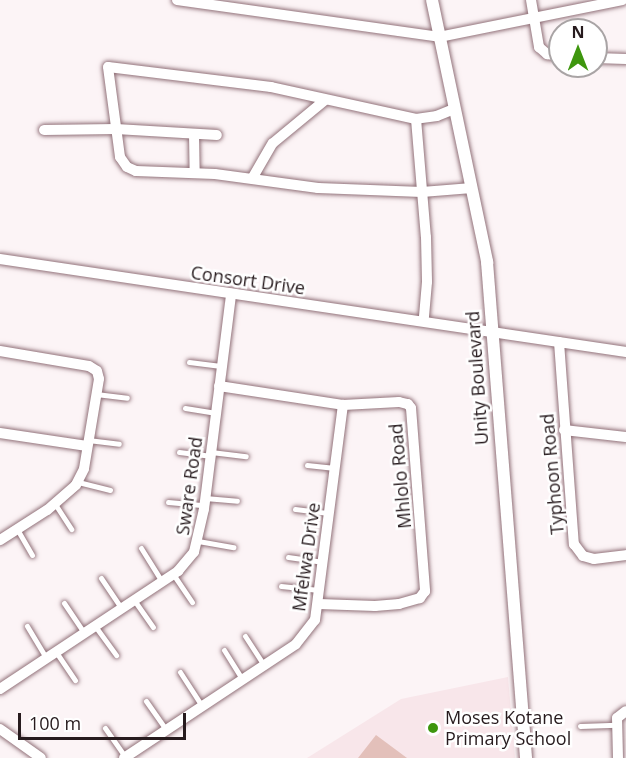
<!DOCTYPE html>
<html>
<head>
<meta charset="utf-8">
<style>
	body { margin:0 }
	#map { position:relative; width:626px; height:758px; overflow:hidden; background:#fcf4f6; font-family:"Open Sans",sans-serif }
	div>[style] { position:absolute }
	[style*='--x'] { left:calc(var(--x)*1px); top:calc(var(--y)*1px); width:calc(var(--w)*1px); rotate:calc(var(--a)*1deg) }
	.built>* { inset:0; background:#f8e6ea }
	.building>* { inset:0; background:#e3c0ba }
	.roads { filter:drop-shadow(0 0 2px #92727a) drop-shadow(0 0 2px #92727a) }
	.service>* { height:5px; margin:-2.5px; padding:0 2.5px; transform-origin:2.5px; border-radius:2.5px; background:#fff }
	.minor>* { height:10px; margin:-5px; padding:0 5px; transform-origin:5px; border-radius:5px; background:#fff }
	.tertiary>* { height:12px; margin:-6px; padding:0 6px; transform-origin:6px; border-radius:6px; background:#fff }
	.dots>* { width:16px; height:16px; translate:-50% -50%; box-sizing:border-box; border:3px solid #fff; border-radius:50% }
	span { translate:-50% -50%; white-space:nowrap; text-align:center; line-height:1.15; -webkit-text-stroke:5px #fff; paint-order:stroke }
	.street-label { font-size:18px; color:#271b1e }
	.poi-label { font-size:18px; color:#271b1e }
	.left { translate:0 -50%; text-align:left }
	.north { position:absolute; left:548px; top:18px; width:60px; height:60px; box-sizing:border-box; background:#fff; border:2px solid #a9a4a5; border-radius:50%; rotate:0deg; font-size:16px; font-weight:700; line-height:24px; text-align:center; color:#271b1e }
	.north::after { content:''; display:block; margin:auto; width:21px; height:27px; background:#3e960e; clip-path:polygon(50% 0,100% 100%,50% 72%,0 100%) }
	.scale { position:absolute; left:18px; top:713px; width:168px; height:27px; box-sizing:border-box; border:3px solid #271b1e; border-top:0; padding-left:8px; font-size:18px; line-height:21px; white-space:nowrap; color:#271b1e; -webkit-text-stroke:4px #fff; paint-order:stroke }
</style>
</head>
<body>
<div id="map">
	<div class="built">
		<i style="clip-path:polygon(508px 677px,515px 758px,307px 758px,401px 699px)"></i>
	</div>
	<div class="building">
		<i style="clip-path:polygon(376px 735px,407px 758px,358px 758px)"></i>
	</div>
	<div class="roads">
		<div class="service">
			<i style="--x:189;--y:362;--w:32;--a:7"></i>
			<i style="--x:96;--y:394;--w:31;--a:7"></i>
			<i style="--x:185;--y:408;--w:30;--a:9"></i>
			<i style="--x:88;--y:440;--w:31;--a:7"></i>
			<i style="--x:179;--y:452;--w:31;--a:7"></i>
			<i style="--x:211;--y:452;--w:35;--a:7"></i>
			<i style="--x:307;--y:465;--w:28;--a:6"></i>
			<i style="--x:78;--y:482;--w:33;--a:14"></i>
			<i style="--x:205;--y:498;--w:32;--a:5"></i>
			<i style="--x:168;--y:502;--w:36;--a:5"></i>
			<i style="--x:55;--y:504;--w:30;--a:57"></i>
			<i style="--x:295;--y:509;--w:34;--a:7"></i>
			<i style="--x:17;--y:529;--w:30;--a:60"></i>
			<i style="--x:198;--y:541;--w:36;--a:10"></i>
			<i style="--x:141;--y:548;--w:39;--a:58"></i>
			<i style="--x:288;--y:557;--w:34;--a:8"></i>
			<i style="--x:173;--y:574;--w:34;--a:56"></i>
			<i style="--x:101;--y:578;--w:36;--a:56"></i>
			<i style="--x:281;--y:586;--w:38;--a:6"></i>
			<i style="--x:134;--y:600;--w:33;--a:55"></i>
			<i style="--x:64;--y:603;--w:36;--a:56"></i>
			<i style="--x:27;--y:626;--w:37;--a:59"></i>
			<i style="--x:95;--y:626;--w:36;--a:54"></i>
			<i style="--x:245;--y:636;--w:35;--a:57"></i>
			<i style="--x:224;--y:650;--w:34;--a:58"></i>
			<i style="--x:56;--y:652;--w:34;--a:56"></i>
			<i style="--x:180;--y:672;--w:40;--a:57.1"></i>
			<i style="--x:146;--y:701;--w:35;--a:55"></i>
			<i style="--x:580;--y:726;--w:37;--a:-2"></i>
			<i style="--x:105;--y:728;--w:35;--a:55"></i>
		</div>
		<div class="minor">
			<i style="--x:177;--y:0;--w:265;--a:8"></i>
			<i style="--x:439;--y:37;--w:187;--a:-11.4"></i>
			<i style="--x:531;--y:0;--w:48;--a:80.3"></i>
			<i style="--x:539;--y:47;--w:11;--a:41"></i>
			<i style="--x:547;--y:54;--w:13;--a:9"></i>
			<i style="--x:596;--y:58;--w:30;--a:2"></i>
			<i style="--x:454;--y:109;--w:18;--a:158"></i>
			<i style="--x:437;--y:116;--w:21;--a:172"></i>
			<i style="--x:416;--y:119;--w:148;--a:-167.6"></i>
			<i style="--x:271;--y:87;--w:164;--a:-173"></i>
			<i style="--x:108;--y:67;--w:91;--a:82.4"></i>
			<i style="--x:120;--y:157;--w:12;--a:55"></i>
			<i style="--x:127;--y:167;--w:10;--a:24"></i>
			<i style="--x:136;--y:171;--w:79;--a:2.2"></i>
			<i style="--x:215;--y:174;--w:104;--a:7.7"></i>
			<i style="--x:318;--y:188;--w:104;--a:2.2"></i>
			<i style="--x:422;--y:192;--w:50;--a:-4.6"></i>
			<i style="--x:416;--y:119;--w:118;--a:85.2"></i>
			<i style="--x:426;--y:237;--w:45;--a:88.7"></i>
			<i style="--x:427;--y:282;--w:38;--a:95"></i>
			<i style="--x:44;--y:130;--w:72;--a:-0.8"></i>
			<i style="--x:116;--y:129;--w:101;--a:3.4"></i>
			<i style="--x:194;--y:134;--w:39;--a:89"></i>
			<i style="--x:253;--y:177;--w:39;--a:-60"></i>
			<i style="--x:273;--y:143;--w:67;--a:-39.6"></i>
			<i style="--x:0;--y:259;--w:633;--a:8.45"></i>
			<i style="--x:559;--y:342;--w:203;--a:85.8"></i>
			<i style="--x:574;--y:544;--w:15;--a:53"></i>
			<i style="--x:583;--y:556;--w:11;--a:15"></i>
			<i style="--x:594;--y:559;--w:32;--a:-7"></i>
			<i style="--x:0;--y:351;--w:90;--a:9.6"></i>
			<i style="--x:89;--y:366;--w:9;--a:32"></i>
			<i style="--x:97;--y:371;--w:8;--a:76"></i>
			<i style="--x:99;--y:379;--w:91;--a:99.5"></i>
			<i style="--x:84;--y:469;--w:18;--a:117"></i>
			<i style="--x:76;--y:485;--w:38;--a:139"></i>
			<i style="--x:47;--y:510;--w:56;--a:147.4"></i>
			<i style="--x:219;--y:386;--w:125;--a:8.7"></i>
			<i style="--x:343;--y:405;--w:56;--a:-3.1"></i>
			<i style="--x:399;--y:402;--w:9;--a:13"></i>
			<i style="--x:408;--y:404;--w:5;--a:53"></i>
			<i style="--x:411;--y:408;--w:184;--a:85.6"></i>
			<i style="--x:425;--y:591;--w:9;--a:126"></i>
			<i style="--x:420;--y:598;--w:22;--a:164"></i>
			<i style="--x:399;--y:604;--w:24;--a:175"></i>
			<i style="--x:375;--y:606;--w:56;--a:-178"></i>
			<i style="--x:564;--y:430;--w:62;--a:6.4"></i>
			<i style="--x:0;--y:433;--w:88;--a:8.5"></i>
			<i style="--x:0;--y:689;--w:214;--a:-33.5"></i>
			<i style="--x:178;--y:571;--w:25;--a:-50"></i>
			<i style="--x:194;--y:552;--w:44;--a:-76.9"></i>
			<i style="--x:204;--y:509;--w:217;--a:-82.8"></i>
			<i style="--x:0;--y:729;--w:50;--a:35.3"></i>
			<i style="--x:124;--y:758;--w:206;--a:-33.5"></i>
			<i style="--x:296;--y:644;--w:31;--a:-52"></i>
			<i style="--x:315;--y:620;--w:217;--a:-82.6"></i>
			<i style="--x:618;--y:758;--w:40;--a:-91.4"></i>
			<i style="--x:617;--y:718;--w:11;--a:-38"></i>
		</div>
		<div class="tertiary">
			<i style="--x:432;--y:0;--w:268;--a:78.1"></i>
			<i style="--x:487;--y:262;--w:498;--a:85.5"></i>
		</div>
	</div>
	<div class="dots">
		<i style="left:433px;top:728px;background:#3e960e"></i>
	</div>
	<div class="street-label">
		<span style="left:248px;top:280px;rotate:8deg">Consort Drive</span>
		<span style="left:477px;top:378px;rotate:-94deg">Unity Boulevard</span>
		<span style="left:552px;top:474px;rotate:-95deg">Typhoon Road</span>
		<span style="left:400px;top:476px;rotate:-95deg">Mhlolo Road</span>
		<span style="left:189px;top:486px;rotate:-82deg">Sware Road</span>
		<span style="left:306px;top:557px;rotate:-82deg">Mfelwa Drive</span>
	</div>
	<div class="poi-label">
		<span class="left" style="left:445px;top:728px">Moses Kotane<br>Primary School</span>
	</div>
	<div class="north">N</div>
	<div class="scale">100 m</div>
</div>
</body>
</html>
